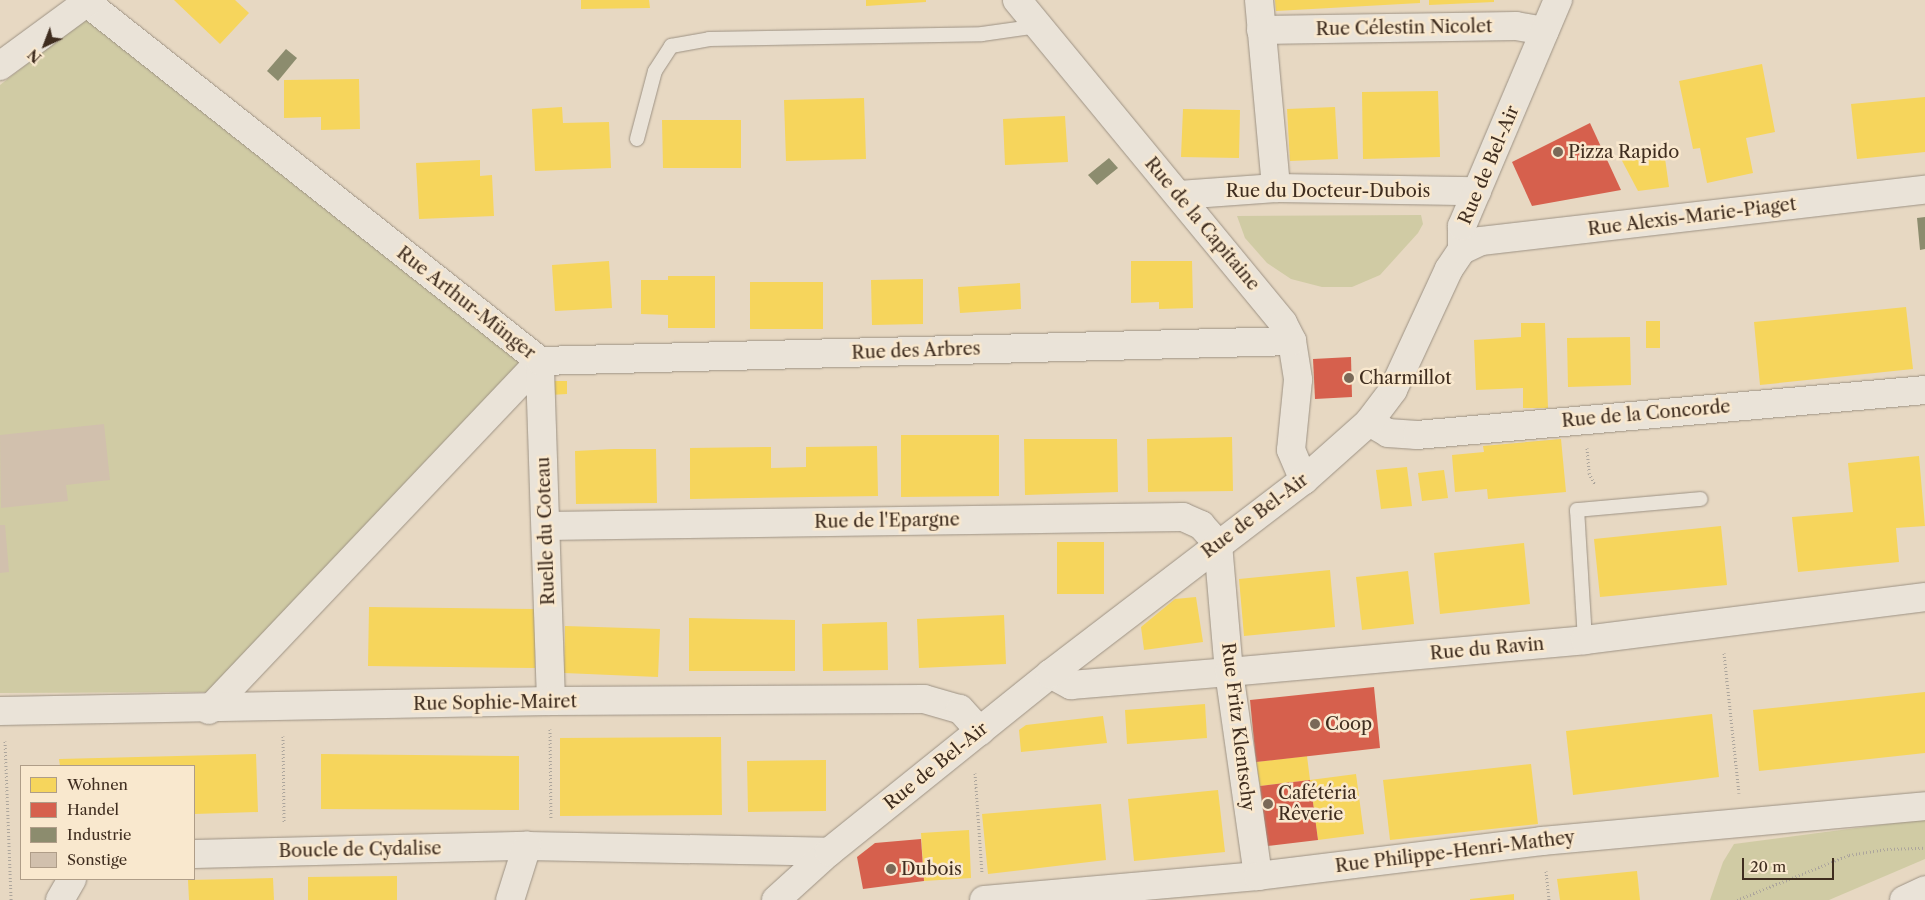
<!DOCTYPE html>
<html>
<head>
<meta charset="utf-8">
<style>
	body { margin:0 }
	#map { position:relative; width:1925px; height:900px; overflow:hidden; background:#e7d8c2; font-family:"Libre Caslon Text",serif }
	div>[style] { position:absolute }
	[style*='--x'] { left:calc(var(--x)*1px); top:calc(var(--y)*1px); width:calc(var(--w)*1px); rotate:calc(var(--a)*1deg) }
	.green>* { inset:0; background:#d0cba4 }
	.homes>* { inset:0; background:#f6d55c }
	.shops>* { inset:0; background:#d6604d }
	.industry>* { inset:0; background:#8c8c6e }
	.building>* { inset:0; background:#d1c0ad }
	.path>* { height:3px; margin-top:-1.5px; transform-origin:0; background:repeating-linear-gradient(90deg,#aca59c 0 1px,transparent 0 3.5px) }
	.roads { filter:drop-shadow(0 0 1px #9d9284) drop-shadow(0 0 1px #9d9284) }
	.lane>* { height:14px; margin:-7px; padding:0 7px; transform-origin:7px; border-radius:7px; background:#eae3d8 }
	.street>* { height:28px; margin:-14px; padding:0 14px; transform-origin:14px; border-radius:14px; background:#eae3d8 }
	.dots>* { width:14px; height:14px; translate:-50% -50%; box-sizing:border-box; border:2px solid #f9e8ce; border-radius:50% }
	span { translate:-50% -50%; white-space:nowrap; text-align:center; line-height:1.15; -webkit-text-stroke:5px #f9e8ce; paint-order:stroke }
	.street-label { font-size:18px; color:#3f2d1f }
	.poi-label { font-size:18px; color:#3f2d1f }
	.left { translate:0 -50%; text-align:left }
	.legend { position:absolute; left:20px; top:765px; width:175px; height:115px; box-sizing:border-box; background:#f9e8ce; border:1px solid #af9d88; margin:0; padding:6px 9px; list-style:none; font-size:15px; color:#3f2d1f }
	.legend li { display:flex; align-items:center; gap:10px; height:25px }
	.legend b { width:25px; border:1px solid #af9d88 }
	.north { position:absolute; left:20px; top:20px; width:50px; height:50px; -webkit-text-stroke:4px #f9e8ce; paint-order:stroke; rotate:223deg; font-size:14px; font-weight:700; line-height:20px; text-align:center; color:#3f2d1f }
	.north::after { content:''; display:block; margin:auto; width:18px; height:22px; background:#3f2d1f; clip-path:polygon(50% 0,100% 100%,50% 72%,0 100%) }
	.scale { position:absolute; left:1742px; top:858px; width:92px; height:22px; box-sizing:border-box; border:2px solid #3f2d1f; border-top:0; padding-left:6px; font-size:15px; line-height:18px; white-space:nowrap; color:#3f2d1f; -webkit-text-stroke:4px #f9e8ce; paint-order:stroke }
</style>
</head>
<body>
<div id="map">
	<div class="green">
		<i style="clip-path:polygon(86px 18px,522px 363px,211px 692px,0 693px,0 85px)"></i>
		<i style="clip-path:polygon(1421px 215px,1423px 224px,1418px 233px,1380px 275px,1352px 287px,1322px 287px,1291px 279px,1267px 263px,1245px 238px,1237px 216px)"></i>
		<i style="clip-path:polygon(1925px 819px,1925px 859px,1829px 900px,1710px 900px,1723px 862px,1734px 844px)"></i>
	</div>
	<div class="homes">
		<i style="clip-path:polygon(174px 0,235px 0,249px 13px,220px 44px)"></i>
		<i style="clip-path:polygon(581px 0,649px 0,650px 8px,581px 9px)"></i>
		<i style="clip-path:polygon(866px 0,926px 0,926px 2px,866px 6px)"></i>
		<i style="clip-path:polygon(1275px 0,1420px 0,1420px 3px,1276px 11px)"></i>
		<i style="clip-path:polygon(1429px 0,1494px 0,1494px 2px,1429px 5px)"></i>
		<i style="clip-path:polygon(1762px 64px,1775px 132px,1746px 138px,1753px 173px,1707px 183px,1700px 148px,1693px 149px,1679px 81px)"></i>
		<i style="clip-path:polygon(359px 79px,360px 129px,321px 130px,321px 117px,284px 118px,284px 80px)"></i>
		<i style="clip-path:polygon(1438px 91px,1440px 157px,1363px 159px,1362px 92px)"></i>
		<i style="clip-path:polygon(1925px 97px,1925px 152px,1857px 159px,1851px 104px)"></i>
		<i style="clip-path:polygon(864px 98px,866px 159px,786px 161px,784px 100px)"></i>
		<i style="clip-path:polygon(562px 107px,563px 123px,609px 122px,611px 168px,535px 171px,532px 109px)"></i>
		<i style="clip-path:polygon(1335px 107px,1338px 159px,1290px 161px,1287px 109px)"></i>
		<i style="clip-path:polygon(1183px 109px,1240px 110px,1239px 158px,1181px 157px)"></i>
		<i style="clip-path:polygon(1065px 116px,1068px 162px,1005px 165px,1003px 119px)"></i>
		<i style="clip-path:polygon(662px 120px,741px 120px,741px 168px,663px 168px)"></i>
		<i style="clip-path:polygon(1664px 151px,1669px 187px,1638px 191px,1619px 155px)"></i>
		<i style="clip-path:polygon(480px 160px,480px 176px,492px 175px,494px 216px,419px 219px,416px 163px)"></i>
		<i style="clip-path:polygon(609px 261px,612px 308px,555px 311px,552px 265px)"></i>
		<i style="clip-path:polygon(1131px 261px,1192px 261px,1193px 308px,1159px 309px,1159px 302px,1131px 303px)"></i>
		<i style="clip-path:polygon(668px 276px,715px 276px,715px 328px,668px 328px,668px 315px,641px 314px,641px 280px,668px 280px)"></i>
		<i style="clip-path:polygon(923px 279px,923px 324px,872px 325px,871px 280px)"></i>
		<i style="clip-path:polygon(750px 282px,823px 282px,823px 329px,750px 329px)"></i>
		<i style="clip-path:polygon(1020px 283px,1021px 309px,960px 313px,958px 287px)"></i>
		<i style="clip-path:polygon(1906px 307px,1913px 369px,1760px 385px,1754px 322px)"></i>
		<i style="clip-path:polygon(1646px 321px,1660px 321px,1660px 348px,1646px 348px)"></i>
		<i style="clip-path:polygon(1521px 323px,1545px 323px,1548px 408px,1523px 408px,1523px 388px,1476px 390px,1474px 340px,1521px 337px)"></i>
		<i style="clip-path:polygon(1630px 337px,1631px 385px,1568px 387px,1567px 338px)"></i>
		<i style="clip-path:polygon(549px 381px,567px 381px,567px 394px,550px 395px)"></i>
		<i style="clip-path:polygon(901px 435px,999px 435px,999px 496px,901px 497px)"></i>
		<i style="clip-path:polygon(1232px 437px,1233px 491px,1148px 492px,1147px 439px)"></i>
		<i style="clip-path:polygon(1024px 439px,1117px 439px,1118px 492px,1025px 495px)"></i>
		<i style="clip-path:polygon(1561px 439px,1566px 492px,1488px 499px,1487px 489px,1455px 492px,1452px 455px,1484px 452px,1483px 446px)"></i>
		<i style="clip-path:polygon(877px 446px,878px 496px,690px 499px,690px 448px,771px 447px,771px 468px,806px 467px,806px 447px)"></i>
		<i style="clip-path:polygon(614px 449px,656px 449px,657px 503px,576px 504px,575px 451px)"></i>
		<i style="clip-path:polygon(1919px 456px,1925px 526px,1896px 528px,1899px 562px,1798px 572px,1792px 517px,1853px 512px,1848px 463px)"></i>
		<i style="clip-path:polygon(1407px 467px,1412px 506px,1381px 509px,1376px 470px)"></i>
		<i style="clip-path:polygon(1444px 470px,1448px 498px,1422px 501px,1418px 473px)"></i>
		<i style="clip-path:polygon(1721px 526px,1727px 585px,1600px 597px,1594px 539px)"></i>
		<i style="clip-path:polygon(1057px 542px,1104px 542px,1104px 594px,1057px 594px)"></i>
		<i style="clip-path:polygon(1524px 543px,1530px 604px,1440px 614px,1434px 553px)"></i>
		<i style="clip-path:polygon(1330px 570px,1335px 627px,1244px 636px,1239px 579px)"></i>
		<i style="clip-path:polygon(1408px 571px,1414px 624px,1362px 630px,1356px 577px)"></i>
		<i style="clip-path:polygon(1196px 597px,1203px 642px,1144px 650px,1141px 627px,1175px 599px)"></i>
		<i style="clip-path:polygon(369px 607px,536px 609px,535px 668px,368px 666px)"></i>
		<i style="clip-path:polygon(1004px 615px,1006px 664px,919px 668px,917px 619px)"></i>
		<i style="clip-path:polygon(689px 618px,795px 620px,795px 671px,689px 671px)"></i>
		<i style="clip-path:polygon(887px 622px,888px 670px,823px 671px,822px 624px)"></i>
		<i style="clip-path:polygon(565px 626px,660px 629px,658px 677px,564px 673px)"></i>
		<i style="clip-path:polygon(1925px 692px,1925px 753px,1759px 771px,1753px 710px)"></i>
		<i style="clip-path:polygon(1205px 704px,1207px 738px,1127px 744px,1125px 710px)"></i>
		<i style="clip-path:polygon(1712px 714px,1719px 777px,1573px 795px,1566px 731px)"></i>
		<i style="clip-path:polygon(1103px 716px,1107px 743px,1021px 752px,1019px 730px,1026px 725px)"></i>
		<i style="clip-path:polygon(721px 737px,722px 815px,560px 816px,560px 738px)"></i>
		<i style="clip-path:polygon(256px 754px,258px 812px,194px 814px,194px 766px,60px 766px,59px 759px)"></i>
		<i style="clip-path:polygon(321px 754px,519px 756px,519px 810px,321px 809px)"></i>
		<i style="clip-path:polygon(1307px 756px,1310px 780px,1260px 786px,1256px 762px)"></i>
		<i style="clip-path:polygon(826px 760px,826px 811px,748px 812px,747px 761px)"></i>
		<i style="clip-path:polygon(1531px 764px,1538px 824px,1390px 840px,1383px 780px)"></i>
		<i style="clip-path:polygon(1356px 774px,1364px 834px,1318px 840px,1310px 780px)"></i>
		<i style="clip-path:polygon(1218px 790px,1225px 852px,1134px 861px,1128px 799px)"></i>
		<i style="clip-path:polygon(1101px 804px,1106px 860px,988px 874px,982px 814px)"></i>
		<i style="clip-path:polygon(969px 830px,971px 878px,924px 881px,921px 833px)"></i>
		<i style="clip-path:polygon(1637px 871px,1640px 900px,1560px 900px,1557px 879px)"></i>
		<i style="clip-path:polygon(397px 876px,397px 900px,308px 900px,308px 877px)"></i>
		<i style="clip-path:polygon(273px 878px,274px 900px,189px 900px,188px 880px)"></i>
		<i style="clip-path:polygon(1514px 894px,1514px 900px,1470px 900px,1470px 899px)"></i>
	</div>
	<div class="shops">
		<i style="clip-path:polygon(1590px 123px,1621px 190px,1532px 206px,1512px 162px)"></i>
		<i style="clip-path:polygon(1351px 357px,1352px 397px,1315px 399px,1313px 359px)"></i>
		<i style="clip-path:polygon(1374px 687px,1380px 748px,1256px 762px,1250px 700px)"></i>
		<i style="clip-path:polygon(1310px 780px,1318px 840px,1267px 846px,1260px 786px)"></i>
		<i style="clip-path:polygon(921px 839px,924px 881px,863px 889px,857px 857px,875px 843px)"></i>
	</div>
	<div class="industry">
		<i style="clip-path:polygon(286px 49px,297px 58px,278px 81px,267px 71px)"></i>
		<i style="clip-path:polygon(1109px 158px,1118px 168px,1097px 185px,1088px 175px)"></i>
		<i style="clip-path:polygon(1925px 217px,1925px 249px,1920px 250px,1917px 218px)"></i>
	</div>
	<div class="building">
		<i style="clip-path:polygon(104px 424px,110px 480px,66px 485px,68px 501px,1px 508px,0 435px)"></i>
		<i style="clip-path:polygon(0 525px,5px 525px,9px 572px,0 573px)"></i>
	</div>
	<div class="path">
		<i style="--x:1587;--y:448;--w:25;--a:85"></i>
		<i style="--x:1589;--y:473;--w:13;--a:63"></i>
		<i style="--x:1724;--y:653;--w:141;--a:83.9"></i>
		<i style="--x:550;--y:729;--w:89;--a:89.4"></i>
		<i style="--x:283;--y:736;--w:86;--a:89.3"></i>
		<i style="--x:5;--y:741;--w:159;--a:87.8"></i>
		<i style="--x:975;--y:773;--w:99;--a:86"></i>
		<i style="--x:1546;--y:871;--w:29;--a:84"></i>
		<i style="--x:1737;--y:900;--w:121;--a:-21.9"></i>
		<i style="--x:1849;--y:855;--w:38;--a:-9"></i>
		<i style="--x:1887;--y:849;--w:38;--a:-2"></i>
	</div>
	<div class="roads">
		<div class="lane">
			<i style="--x:637;--y:139;--w:70;--a:-75.2"></i>
			<i style="--x:655;--y:71;--w:30;--a:-57"></i>
			<i style="--x:671;--y:46;--w:39;--a:-10"></i>
			<i style="--x:709;--y:39;--w:273;--a:-1"></i>
			<i style="--x:982;--y:34;--w:58;--a:-8"></i>
			<i style="--x:1585;--y:640;--w:130;--a:-93.5"></i>
			<i style="--x:1577;--y:510;--w:124;--a:-5.1"></i>
		</div>
		<div class="street">
			<i style="--x:1017;--y:0;--w:418;--a:50.5"></i>
			<i style="--x:1283;--y:323;--w:20;--a:63"></i>
			<i style="--x:1292;--y:341;--w:39;--a:81"></i>
			<i style="--x:1298;--y:380;--w:70;--a:95.7"></i>
			<i style="--x:1291;--y:450;--w:33;--a:67"></i>
			<i style="--x:1259;--y:0;--w:189;--a:84.8"></i>
			<i style="--x:86;--y:2;--w:579;--a:38.34"></i>
			<i style="--x:540;--y:361;--w:481;--a:133.5"></i>
			<i style="--x:1261;--y:30;--w:255;--a:-0.9"></i>
			<i style="--x:1516;--y:26;--w:29;--a:10"></i>
			<i style="--x:0;--y:66;--w:112;--a:-36.3"></i>
			<i style="--x:1179;--y:195;--w:97;--a:-4.1"></i>
			<i style="--x:1276;--y:188;--w:201;--a:0.9"></i>
			<i style="--x:1462;--y:250;--w:21;--a:-25"></i>
			<i style="--x:1481;--y:241;--w:447;--a:-6.6"></i>
			<i style="--x:1369;--y:422;--w:22;--a:30"></i>
			<i style="--x:1388;--y:433;--w:29;--a:4"></i>
			<i style="--x:1417;--y:435;--w:510;--a:-5.06"></i>
			<i style="--x:546;--y:526;--w:637;--a:-0.81"></i>
			<i style="--x:1183;--y:517;--w:20;--a:24"></i>
			<i style="--x:1201;--y:525;--w:25;--a:48"></i>
			<i style="--x:1218;--y:544;--w:128;--a:85.1"></i>
			<i style="--x:1229;--y:672;--w:206;--a:81.9"></i>
			<i style="--x:1050;--y:674;--w:24;--a:28"></i>
			<i style="--x:1071;--y:685;--w:159;--a:-4.7"></i>
			<i style="--x:1229;--y:672;--w:357;--a:-5.1"></i>
			<i style="--x:1585;--y:640;--w:343;--a:-7.2"></i>
			<i style="--x:551;--y:701;--w:340;--a:-91.9"></i>
			<i style="--x:540;--y:361;--w:752;--a:-1.52"></i>
			<i style="--x:0;--y:711;--w:551;--a:-1.04"></i>
			<i style="--x:551;--y:701;--w:373;--a:-0.3"></i>
			<i style="--x:924;--y:699;--w:37;--a:16"></i>
			<i style="--x:960;--y:709;--w:30;--a:48"></i>
			<i style="--x:194;--y:854;--w:333;--a:-1.4"></i>
			<i style="--x:527;--y:846;--w:302;--a:1.1"></i>
			<i style="--x:60;--y:900;--w:24;--a:-60"></i>
			<i style="--x:510;--y:900;--w:57;--a:-72.5"></i>
			<i style="--x:776;--y:900;--w:72;--a:-42.2"></i>
			<i style="--x:829;--y:852;--w:284;--a:-38.8"></i>
			<i style="--x:1050;--y:674;--w:320;--a:-37.4"></i>
			<i style="--x:1304;--y:480;--w:87;--a:-41.7"></i>
			<i style="--x:1369;--y:422;--w:40;--a:-53"></i>
			<i style="--x:1393;--y:390;--w:133;--a:-65.2"></i>
			<i style="--x:1449;--y:269;--w:23;--a:-56"></i>
			<i style="--x:1462;--y:250;--w:24;--a:-90"></i>
			<i style="--x:1462;--y:226;--w:246;--a:-67"></i>
			<i style="--x:984;--y:900;--w:275;--a:-5"></i>
			<i style="--x:1258;--y:876;--w:286;--a:-7"></i>
			<i style="--x:1542;--y:841;--w:385;--a:-5.2"></i>
			<i style="--x:1904;--y:900;--w:23;--a:-25"></i>
		</div>
	</div>
	<div class="dots">
		<i style="left:1558px;top:152px;background:#7a6958"></i>
		<i style="left:1349px;top:378px;background:#7a6958"></i>
		<i style="left:1315px;top:724px;background:#7a6958"></i>
		<i style="left:1268px;top:804px;background:#7a6958"></i>
		<i style="left:891px;top:869px;background:#7a6958"></i>
	</div>
	<div class="street-label">
		<span style="left:1404px;top:28px;rotate:-1deg">Rue Célestin Nicolet</span>
		<span style="left:1489px;top:165px;rotate:-67deg">Rue de Bel-Air</span>
		<span style="left:1328px;top:191px">Rue du Docteur-Dubois</span>
		<span style="left:1692px;top:217px;rotate:-7deg">Rue Alexis-Marie-Piaget</span>
		<span style="left:1202px;top:224px;rotate:50deg">Rue de la Capitaine</span>
		<span style="left:466px;top:303px;rotate:38deg">Rue Arthur-Münger</span>
		<span style="left:916px;top:351px;rotate:-2deg">Rue des Arbres</span>
		<span style="left:1646px;top:414px;rotate:-5deg">Rue de la Concorde</span>
		<span style="left:1255px;top:516px;rotate:-37deg">Rue de Bel-Air</span>
		<span style="left:887px;top:521px;rotate:-1deg">Rue de l'Epargne</span>
		<span style="left:546px;top:531px;rotate:-92deg">Ruelle du Coteau</span>
		<span style="left:1487px;top:649px;rotate:-5deg">Rue du Ravin</span>
		<span style="left:495px;top:703px;rotate:-1deg">Rue Sophie-Mairet</span>
		<span style="left:1238px;top:727px;rotate:83deg">Rue Fritz Klentschy</span>
		<span style="left:936px;top:766px;rotate:-39deg">Rue de Bel-Air</span>
		<span style="left:360px;top:850px;rotate:-1deg">Boucle de Cydalise</span>
		<span style="left:1455px;top:852px;rotate:-7deg">Rue Philippe-Henri-Mathey</span>
	</div>
	<div class="poi-label">
		<span class="left" style="left:1568px;top:152px">Pizza Rapido</span>
		<span class="left" style="left:1359px;top:378px">Charmillot</span>
		<span class="left" style="left:1325px;top:724px">Coop</span>
		<span class="left" style="left:1278px;top:804px">Cafétéria<br>Rêverie</span>
		<span class="left" style="left:901px;top:869px">Dubois</span>
	</div>
	<ul class="legend">
	<li><b style="height:14px;background:#f6d55c"></b>Wohnen</li>
	<li><b style="height:14px;background:#d6604d"></b>Handel</li>
	<li><b style="height:14px;background:#8c8c6e"></b>Industrie</li>
	<li><b style="height:14px;background:#d1c0ad"></b>Sonstige</li>
	</ul>
	<div class="north">N</div>
	<div class="scale">20 m</div>
</div>
</body>
</html>
